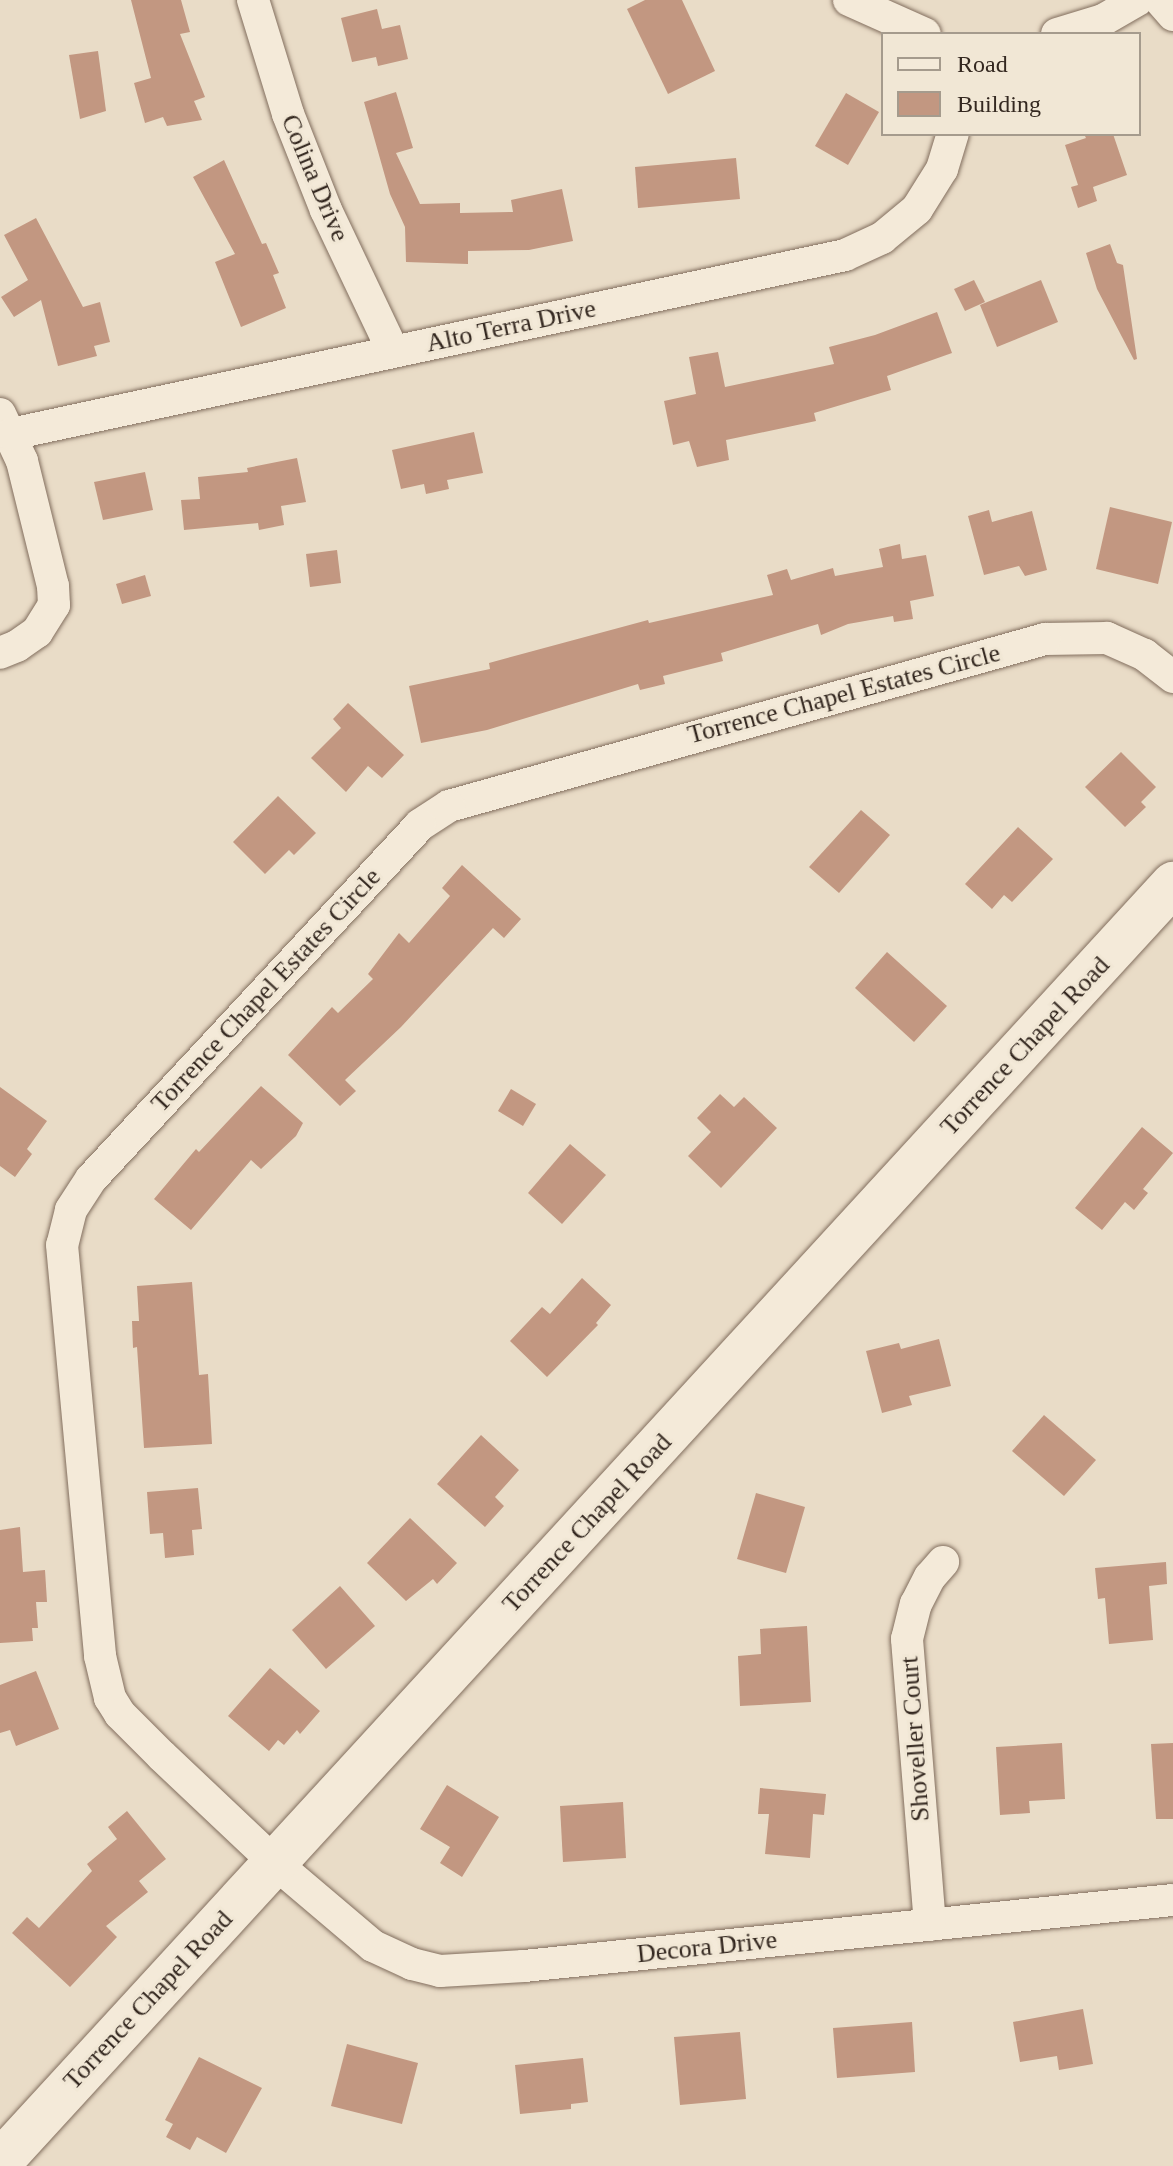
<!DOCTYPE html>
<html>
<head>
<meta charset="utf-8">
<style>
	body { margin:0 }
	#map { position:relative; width:1173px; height:2166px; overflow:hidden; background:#e9dcc7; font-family:Georgia,serif }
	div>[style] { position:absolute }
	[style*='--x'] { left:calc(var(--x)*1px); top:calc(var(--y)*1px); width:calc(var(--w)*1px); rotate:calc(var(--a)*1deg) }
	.building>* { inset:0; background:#c29781 }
	.roads { filter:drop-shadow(0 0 2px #826e5e) drop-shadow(0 0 2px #826e5e) }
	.street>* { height:32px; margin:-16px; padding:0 16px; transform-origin:16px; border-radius:16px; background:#f4ead9 }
	.secondary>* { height:44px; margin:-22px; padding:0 22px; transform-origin:22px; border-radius:22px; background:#f4ead9 }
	span { translate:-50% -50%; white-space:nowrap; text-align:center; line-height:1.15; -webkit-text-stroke:6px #f1e7d5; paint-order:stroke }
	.street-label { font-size:26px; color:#342820 }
	.legend { position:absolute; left:881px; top:32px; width:260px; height:104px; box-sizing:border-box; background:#f1e7d5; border:2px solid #a59b8d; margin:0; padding:10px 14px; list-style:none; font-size:24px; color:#342820 }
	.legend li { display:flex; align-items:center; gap:16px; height:40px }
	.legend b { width:40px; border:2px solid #a59b8d }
</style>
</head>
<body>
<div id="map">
	<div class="building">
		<i style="clip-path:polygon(131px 0,181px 0,190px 32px,180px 34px,205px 97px,194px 101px,202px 120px,167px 126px,163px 117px,145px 123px,134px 83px,151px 78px)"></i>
		<i style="clip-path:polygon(645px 0,682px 0,715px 71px,668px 94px,627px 9px)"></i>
		<i style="clip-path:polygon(377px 9px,382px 29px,400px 25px,408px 59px,378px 66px,376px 57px,352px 62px,341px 18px)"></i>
		<i style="clip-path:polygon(98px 51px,106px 111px,80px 119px,69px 55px)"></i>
		<i style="clip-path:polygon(396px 92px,413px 148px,396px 153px,420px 204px,460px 203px,460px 213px,513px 212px,511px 200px,562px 189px,573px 241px,529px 250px,468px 251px,468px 264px,406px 262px,405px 227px,390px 194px,364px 102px)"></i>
		<i style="clip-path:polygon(846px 93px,879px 112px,848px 165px,815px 146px)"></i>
		<i style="clip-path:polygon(1084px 134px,1113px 134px,1127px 175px,1093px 187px,1097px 201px,1078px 208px,1071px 187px,1078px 185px,1065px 145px,1086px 138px)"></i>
		<i style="clip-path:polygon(736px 158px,740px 199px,638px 208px,635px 167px)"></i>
		<i style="clip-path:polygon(224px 160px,262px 244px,266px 243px,279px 273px,273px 275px,286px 308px,241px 327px,215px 262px,235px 254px,193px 177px)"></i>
		<i style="clip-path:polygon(36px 218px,83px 307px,100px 302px,110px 342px,94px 346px,97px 356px,58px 366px,41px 300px,14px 317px,1px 297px,28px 280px,4px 235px)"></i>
		<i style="clip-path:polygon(1110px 244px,1117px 263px,1123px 265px,1137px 359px,1134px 360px,1097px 289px,1086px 253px)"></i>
		<i style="clip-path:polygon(974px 280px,985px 302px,965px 311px,954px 289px)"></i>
		<i style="clip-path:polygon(1041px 280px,1058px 322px,997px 347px,980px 305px)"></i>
		<i style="clip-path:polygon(937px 312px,952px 353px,887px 376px,891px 390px,814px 413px,816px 421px,726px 440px,729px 460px,697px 467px,689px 441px,673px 445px,664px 401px,696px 394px,689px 357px,718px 352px,725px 387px,834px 364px,829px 347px,875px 335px)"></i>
		<i style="clip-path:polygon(474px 432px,483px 473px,447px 480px,449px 489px,426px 494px,424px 484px,401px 489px,392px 450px)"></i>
		<i style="clip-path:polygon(297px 458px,306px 502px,281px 506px,284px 525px,259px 530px,258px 523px,184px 530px,181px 500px,200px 499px,198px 477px,248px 472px,247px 468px)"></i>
		<i style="clip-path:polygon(145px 472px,153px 510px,103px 520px,94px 482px)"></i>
		<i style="clip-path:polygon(1110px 507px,1172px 522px,1158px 584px,1096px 569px)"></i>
		<i style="clip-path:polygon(989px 510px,992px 522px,1032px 511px,1047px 570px,1025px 576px,1019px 566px,984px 575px,968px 516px)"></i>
		<i style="clip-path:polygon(900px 544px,902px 559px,926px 555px,934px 596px,910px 601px,913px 619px,894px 622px,893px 616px,848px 624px,821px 635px,818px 624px,721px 653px,723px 661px,663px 676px,665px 684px,640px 690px,638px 684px,487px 730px,421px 743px,409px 686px,490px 669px,489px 663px,648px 620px,649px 623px,773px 595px,767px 575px,787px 569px,791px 580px,833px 568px,835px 576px,883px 567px,879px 549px)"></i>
		<i style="clip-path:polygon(337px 550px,341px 583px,310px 587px,306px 554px)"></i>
		<i style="clip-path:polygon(145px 575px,151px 596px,122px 604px,116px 584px)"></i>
		<i style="clip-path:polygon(348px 703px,404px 755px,382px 778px,368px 766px,346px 792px,311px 758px,341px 728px,333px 719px)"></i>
		<i style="clip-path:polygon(1121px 752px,1156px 787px,1141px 802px,1146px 807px,1125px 827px,1085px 787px)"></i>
		<i style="clip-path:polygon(278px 796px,316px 833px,294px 855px,289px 850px,265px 874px,233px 842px)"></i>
		<i style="clip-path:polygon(861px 810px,890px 835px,839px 893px,809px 867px)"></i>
		<i style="clip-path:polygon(1018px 827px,1053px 859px,1012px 902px,1004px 895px,992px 909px,965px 884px)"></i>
		<i style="clip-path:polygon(462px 865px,521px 919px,504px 938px,493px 928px,401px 1027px,345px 1080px,356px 1091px,340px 1106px,288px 1055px,332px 1007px,338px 1013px,373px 979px,368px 974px,399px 933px,409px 943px,450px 896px,442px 888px)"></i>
		<i style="clip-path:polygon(887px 952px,947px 1006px,914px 1042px,855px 988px)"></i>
		<i style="clip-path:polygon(261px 1086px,303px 1123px,296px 1136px,261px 1169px,251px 1160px,191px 1230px,154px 1199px,196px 1149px,199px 1152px)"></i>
		<i style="clip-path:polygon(0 1087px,47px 1121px,27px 1149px,32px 1154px,15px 1177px,0 1166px)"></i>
		<i style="clip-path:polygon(511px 1089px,536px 1104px,523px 1126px,498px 1111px)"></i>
		<i style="clip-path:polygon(720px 1094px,734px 1107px,744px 1097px,777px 1128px,721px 1188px,688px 1156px,711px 1132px,697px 1118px)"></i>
		<i style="clip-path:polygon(1142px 1127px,1173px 1153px,1143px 1189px,1148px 1193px,1134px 1210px,1125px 1202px,1102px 1230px,1075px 1208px)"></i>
		<i style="clip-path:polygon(570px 1144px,606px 1175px,562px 1224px,528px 1193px)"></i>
		<i style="clip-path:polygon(582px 1278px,611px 1305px,596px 1323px,598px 1325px,547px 1377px,510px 1341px,542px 1307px,550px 1314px)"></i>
		<i style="clip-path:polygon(192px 1282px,199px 1375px,208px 1374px,212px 1444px,144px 1448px,137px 1347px,133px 1348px,132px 1321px,139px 1321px,137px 1286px)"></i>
		<i style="clip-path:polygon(939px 1339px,951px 1386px,909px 1396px,912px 1405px,882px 1413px,866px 1351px,899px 1343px,901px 1349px)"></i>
		<i style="clip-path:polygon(1044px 1415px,1096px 1460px,1064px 1496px,1012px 1451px)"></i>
		<i style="clip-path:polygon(481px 1435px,519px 1470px,495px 1497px,504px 1506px,485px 1527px,437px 1484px)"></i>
		<i style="clip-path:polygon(198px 1488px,202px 1529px,192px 1530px,194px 1555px,165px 1558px,163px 1533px,150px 1534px,147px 1492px)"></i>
		<i style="clip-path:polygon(756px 1493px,805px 1507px,786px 1573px,737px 1559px)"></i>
		<i style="clip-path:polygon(410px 1518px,457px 1563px,437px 1584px,433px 1579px,406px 1601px,367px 1563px)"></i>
		<i style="clip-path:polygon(20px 1527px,23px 1572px,45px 1570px,47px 1602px,36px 1602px,38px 1628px,32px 1628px,33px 1641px,0 1643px,0 1530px)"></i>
		<i style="clip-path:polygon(1166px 1562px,1167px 1584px,1149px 1586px,1153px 1640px,1109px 1644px,1105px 1598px,1098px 1599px,1095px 1568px)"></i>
		<i style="clip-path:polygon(340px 1586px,375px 1626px,326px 1669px,292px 1630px)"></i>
		<i style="clip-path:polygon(807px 1626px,811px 1702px,740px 1706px,738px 1656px,761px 1654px,760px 1629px)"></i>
		<i style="clip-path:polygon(270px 1668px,320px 1711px,300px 1734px,297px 1730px,284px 1745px,278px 1740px,269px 1751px,228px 1716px)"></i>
		<i style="clip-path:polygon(36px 1671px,59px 1729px,16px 1746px,10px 1730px,0 1733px,0 1685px)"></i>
		<i style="clip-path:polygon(1062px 1743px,1065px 1799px,1029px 1801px,1030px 1813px,1000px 1815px,996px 1747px)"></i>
		<i style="clip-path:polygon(1173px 1743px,1173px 1819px,1156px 1819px,1151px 1744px)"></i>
		<i style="clip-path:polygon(447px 1785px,499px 1817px,462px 1877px,440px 1863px,450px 1847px,420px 1829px)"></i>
		<i style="clip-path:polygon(760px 1788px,826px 1794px,824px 1815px,813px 1814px,810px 1858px,765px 1854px,769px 1814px,758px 1814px)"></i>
		<i style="clip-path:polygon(623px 1802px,626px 1858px,563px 1862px,560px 1806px)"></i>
		<i style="clip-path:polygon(127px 1811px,166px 1859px,139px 1881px,148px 1892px,106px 1926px,117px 1937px,70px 1987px,12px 1933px,27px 1917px,39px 1928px,92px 1871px,87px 1864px,117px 1839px,108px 1827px)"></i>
		<i style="clip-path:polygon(1083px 2009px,1093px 2064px,1059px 2070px,1057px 2056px,1020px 2062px,1013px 2022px)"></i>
		<i style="clip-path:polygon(912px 2022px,915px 2072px,837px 2078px,833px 2028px)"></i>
		<i style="clip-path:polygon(740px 2032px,746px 2099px,680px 2105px,674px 2037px)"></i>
		<i style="clip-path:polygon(347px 2044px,418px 2063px,402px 2124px,331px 2106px)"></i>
		<i style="clip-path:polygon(199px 2057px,262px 2088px,226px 2153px,197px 2137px,190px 2150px,166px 2137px,173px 2124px,165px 2120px)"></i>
		<i style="clip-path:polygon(583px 2058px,588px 2102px,571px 2104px,571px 2109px,520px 2114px,515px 2065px)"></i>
	</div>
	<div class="roads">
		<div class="street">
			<i style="--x:253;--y:0;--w:119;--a:72.9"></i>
			<i style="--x:288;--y:114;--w:103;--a:68.4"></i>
			<i style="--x:326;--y:210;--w:156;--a:64.6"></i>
			<i style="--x:849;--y:0;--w:83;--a:24.1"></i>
			<i style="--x:1160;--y:0;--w:20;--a:49"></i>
			<i style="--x:1057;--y:34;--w:48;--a:-16.9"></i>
			<i style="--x:1103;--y:20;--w:39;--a:-30"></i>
			<i style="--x:0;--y:414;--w:52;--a:64.9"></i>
			<i style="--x:22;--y:461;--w:129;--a:76.1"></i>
			<i style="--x:53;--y:586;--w:19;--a:87"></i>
			<i style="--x:54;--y:605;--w:32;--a:122"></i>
			<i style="--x:37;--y:632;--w:24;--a:145"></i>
			<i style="--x:17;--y:646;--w:18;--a:158"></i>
			<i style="--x:11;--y:434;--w:853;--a:-12.11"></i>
			<i style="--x:845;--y:255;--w:41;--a:-24.7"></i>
			<i style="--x:882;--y:238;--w:45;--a:-39.6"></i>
			<i style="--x:917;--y:209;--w:47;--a:-58"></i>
			<i style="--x:942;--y:169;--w:37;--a:-73"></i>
			<i style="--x:1173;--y:677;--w:36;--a:-142"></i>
			<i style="--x:1145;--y:655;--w:42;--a:-155.9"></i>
			<i style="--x:1107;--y:638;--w:62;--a:179.1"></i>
			<i style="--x:1045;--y:639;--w:619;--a:164.35"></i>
			<i style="--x:449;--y:806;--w:35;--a:147"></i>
			<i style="--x:420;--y:825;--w:483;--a:132.9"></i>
			<i style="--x:91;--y:1179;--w:37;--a:123"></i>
			<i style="--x:71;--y:1210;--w:36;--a:104"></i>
			<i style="--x:62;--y:1245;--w:413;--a:84.7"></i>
			<i style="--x:100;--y:1656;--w:43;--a:76.6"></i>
			<i style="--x:110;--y:1698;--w:19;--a:58"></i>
			<i style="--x:120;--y:1714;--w:59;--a:45"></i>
			<i style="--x:162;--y:1756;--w:156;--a:43.4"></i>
			<i style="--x:275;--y:1863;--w:128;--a:40.3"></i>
			<i style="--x:373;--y:1946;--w:43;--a:24.8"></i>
			<i style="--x:412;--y:1964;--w:29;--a:14"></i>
			<i style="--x:440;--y:1971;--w:84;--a:-3.4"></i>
			<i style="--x:524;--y:1966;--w:652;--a:-5.81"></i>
			<i style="--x:930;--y:1925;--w:287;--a:-94.6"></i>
			<i style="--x:907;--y:1639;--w:36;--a:-76"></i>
			<i style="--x:916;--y:1604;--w:30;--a:-63"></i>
			<i style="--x:930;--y:1577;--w:20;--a:-49"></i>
		</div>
		<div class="secondary">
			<i style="--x:0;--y:2162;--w:1735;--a:-47.45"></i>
		</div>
	</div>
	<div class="street-label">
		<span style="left:315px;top:178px;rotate:67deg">Colina Drive</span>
		<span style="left:511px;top:326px;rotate:-12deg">Alto Terra Drive</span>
		<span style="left:844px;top:694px;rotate:-15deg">Torrence Chapel Estates Circle</span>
		<span style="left:266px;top:990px;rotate:-47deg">Torrence Chapel Estates Circle</span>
		<span style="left:1025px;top:1046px;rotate:-47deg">Torrence Chapel Road</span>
		<span style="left:587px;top:1523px;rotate:-47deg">Torrence Chapel Road</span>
		<span style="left:915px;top:1739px;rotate:-94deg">Shoveller Court</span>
		<span style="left:707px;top:1947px;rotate:-6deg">Decora Drive</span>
		<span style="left:148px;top:2000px;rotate:-47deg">Torrence Chapel Road</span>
	</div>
	<ul class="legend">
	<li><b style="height:10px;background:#f4ead9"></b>Road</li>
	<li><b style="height:22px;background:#c29781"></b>Building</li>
	</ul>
</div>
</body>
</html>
